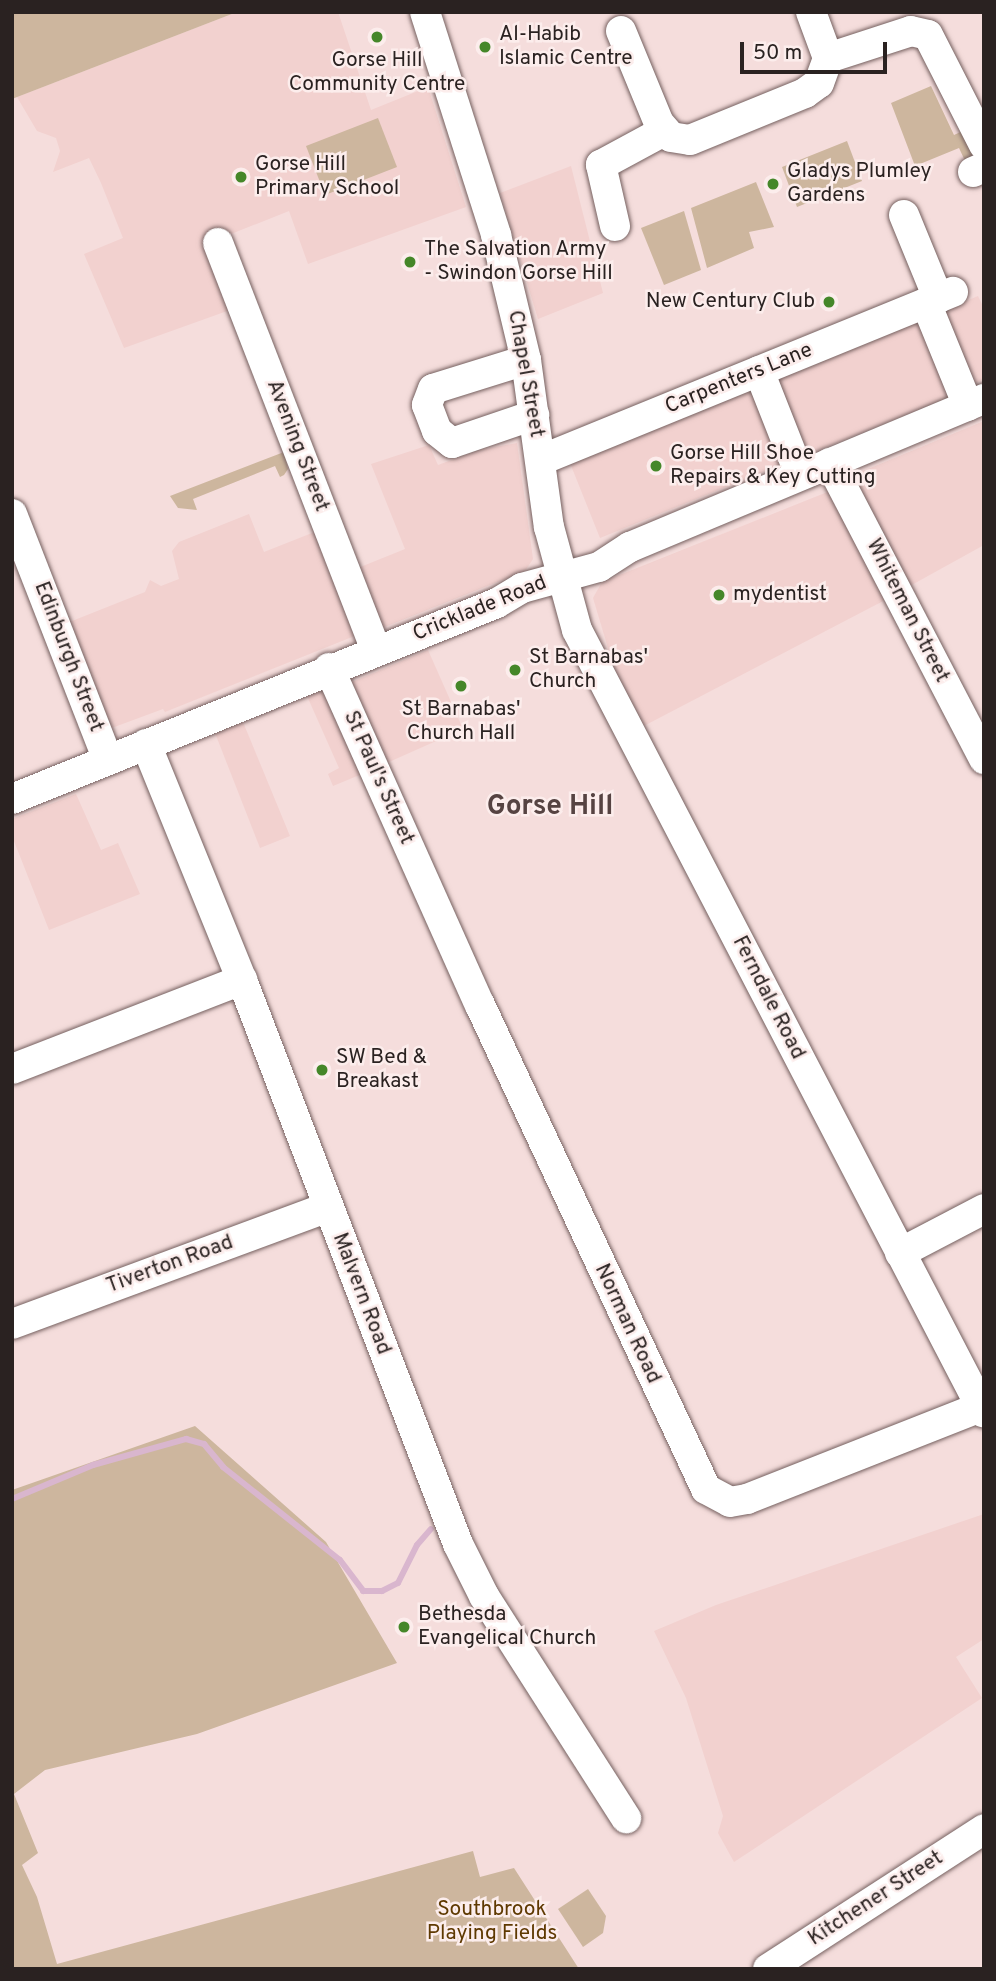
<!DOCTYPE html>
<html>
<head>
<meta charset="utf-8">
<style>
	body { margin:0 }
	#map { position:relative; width:996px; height:1981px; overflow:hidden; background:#f5dddc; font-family:Overpass,sans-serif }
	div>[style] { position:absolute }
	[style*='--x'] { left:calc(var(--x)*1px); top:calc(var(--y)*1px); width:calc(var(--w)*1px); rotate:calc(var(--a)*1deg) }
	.built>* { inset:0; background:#f2d1cf }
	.green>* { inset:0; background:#cdb69e }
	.stream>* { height:6px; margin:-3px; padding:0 3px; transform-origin:3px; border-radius:3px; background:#d9b6ce }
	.roads { filter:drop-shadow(0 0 2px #75605f) drop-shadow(0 0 2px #75605f) }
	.minor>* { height:30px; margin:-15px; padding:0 15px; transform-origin:15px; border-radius:15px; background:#fff }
	.dots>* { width:19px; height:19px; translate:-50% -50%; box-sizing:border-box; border:4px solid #fcedec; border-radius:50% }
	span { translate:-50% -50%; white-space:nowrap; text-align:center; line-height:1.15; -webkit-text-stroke:5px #fcedec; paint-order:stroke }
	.poi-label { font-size:21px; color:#2a2221 }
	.left { translate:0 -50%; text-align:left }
	.right { translate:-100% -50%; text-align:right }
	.street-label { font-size:21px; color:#2a2221 }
	.park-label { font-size:21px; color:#5e3901 }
	.district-label { font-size:28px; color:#564342; font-weight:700 }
	.frame { position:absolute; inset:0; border:14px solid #2a2221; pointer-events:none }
	.scale { position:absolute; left:740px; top:42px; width:147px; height:32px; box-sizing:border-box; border:4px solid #2a2221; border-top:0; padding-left:9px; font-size:21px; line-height:24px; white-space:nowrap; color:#2a2221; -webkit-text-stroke:5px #fcedec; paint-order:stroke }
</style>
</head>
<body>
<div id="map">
	<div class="built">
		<i style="clip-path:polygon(237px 12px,338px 12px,371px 110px,428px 87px,466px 207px,308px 264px,289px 211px,206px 244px,230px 310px,124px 348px,84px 254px,123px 238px,101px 183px,89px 158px,53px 172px,60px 151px,56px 138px,37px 131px,17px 97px)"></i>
		<i style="clip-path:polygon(571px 166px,603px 293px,538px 319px,500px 193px)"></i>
		<i style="clip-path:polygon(978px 296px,984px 308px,984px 379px,970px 385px,940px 312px)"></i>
		<i style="clip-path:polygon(920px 315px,953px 396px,809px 454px,798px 451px,768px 375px)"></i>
		<i style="clip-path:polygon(753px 383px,785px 463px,600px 538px,568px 458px)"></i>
		<i style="clip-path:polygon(984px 421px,984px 545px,908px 587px,851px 476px)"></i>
		<i style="clip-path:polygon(517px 443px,533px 559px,525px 571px,382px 628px,353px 570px,405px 549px,371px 464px,429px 445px,438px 465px,479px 450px)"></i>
		<i style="clip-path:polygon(830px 491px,887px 599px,638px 729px,620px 688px,593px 598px,602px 582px)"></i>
		<i style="clip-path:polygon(249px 514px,264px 552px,317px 531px,357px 635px,165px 712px,163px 709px,109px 729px,67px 623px,145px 592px,150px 580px,161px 586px,179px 579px,172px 551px,179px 542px)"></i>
		<i style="clip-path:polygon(428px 650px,463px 729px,380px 766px,350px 683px)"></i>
		<i style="clip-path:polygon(323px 689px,362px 774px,333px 786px,328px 774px,339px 768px,307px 696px)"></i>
		<i style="clip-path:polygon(243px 722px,290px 836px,260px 848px,215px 733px)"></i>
		<i style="clip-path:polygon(76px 794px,101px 850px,118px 843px,140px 894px,49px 930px,12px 836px,12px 819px)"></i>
		<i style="clip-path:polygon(984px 1514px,984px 1639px,956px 1657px,982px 1698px,734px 1862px,718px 1833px,723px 1816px,686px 1698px,654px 1631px,716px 1605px)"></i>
	</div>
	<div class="green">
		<i style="clip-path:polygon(12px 12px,237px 12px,12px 99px)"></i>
		<i style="clip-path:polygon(931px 86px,954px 135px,969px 128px,976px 147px,967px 165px,959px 148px,915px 166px,891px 103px)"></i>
		<i style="clip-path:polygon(378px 118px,397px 167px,325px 195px,306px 146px)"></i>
		<i style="clip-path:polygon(847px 141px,862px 181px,797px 207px,782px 167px)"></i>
		<i style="clip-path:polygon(756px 182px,774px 227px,749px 232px,754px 248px,707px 268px,691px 208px)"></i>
		<i style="clip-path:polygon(684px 211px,701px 270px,664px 285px,641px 228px)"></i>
		<i style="clip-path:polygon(284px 452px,288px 469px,284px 475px,280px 477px,275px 466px,193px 499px,197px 510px,178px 508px,170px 496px)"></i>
		<i style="clip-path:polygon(195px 1426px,326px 1542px,397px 1663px,197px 1734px,45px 1770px,14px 1794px,38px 1853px,22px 1865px,37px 1897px,57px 1964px,473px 1851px,480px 1877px,514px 1868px,579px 1969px,12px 1969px,12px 1490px)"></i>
		<i style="clip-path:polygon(588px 1889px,606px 1916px,603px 1933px,583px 1947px,558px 1909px)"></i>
	</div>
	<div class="stream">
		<i style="--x:12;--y:1499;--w:88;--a:-22.8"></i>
		<i style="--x:93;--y:1465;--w:97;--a:-15.6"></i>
		<i style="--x:186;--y:1439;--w:19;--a:16"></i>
		<i style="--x:204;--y:1444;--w:30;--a:50"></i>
		<i style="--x:223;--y:1467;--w:149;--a:38.5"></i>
		<i style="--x:340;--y:1560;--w:39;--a:53"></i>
		<i style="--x:363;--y:1591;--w:19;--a:0"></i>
		<i style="--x:382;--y:1591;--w:18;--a:-27"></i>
		<i style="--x:398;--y:1583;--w:42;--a:-63.4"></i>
		<i style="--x:417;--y:1545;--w:21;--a:-49"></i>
	</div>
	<div class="roads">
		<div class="minor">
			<i style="--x:425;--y:12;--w:234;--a:72.3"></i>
			<i style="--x:496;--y:235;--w:129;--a:76.5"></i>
			<i style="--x:526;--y:360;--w:169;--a:82.2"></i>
			<i style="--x:549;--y:527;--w:107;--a:74.8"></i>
			<i style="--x:577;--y:630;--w:882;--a:62.53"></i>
			<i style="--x:621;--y:31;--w:100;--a:67.6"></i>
			<i style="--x:659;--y:123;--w:18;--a:49"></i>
			<i style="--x:671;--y:137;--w:19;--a:9"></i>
			<i style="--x:690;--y:140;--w:124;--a:-22.2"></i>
			<i style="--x:805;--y:93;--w:17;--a:-36"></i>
			<i style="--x:819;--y:83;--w:27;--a:-70"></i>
			<i style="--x:828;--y:58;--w:49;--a:-110.3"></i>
			<i style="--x:828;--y:58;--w:87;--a:-18"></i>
			<i style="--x:911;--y:31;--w:17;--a:13"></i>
			<i style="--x:928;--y:35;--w:123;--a:63"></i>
			<i style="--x:973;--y:172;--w:12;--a:-24"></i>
			<i style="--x:904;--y:215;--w:90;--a:67.7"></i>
			<i style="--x:615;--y:226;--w:63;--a:-102.9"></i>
			<i style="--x:601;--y:165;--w:72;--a:-28.4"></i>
			<i style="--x:218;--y:243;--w:437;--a:68.8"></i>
			<i style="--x:926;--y:303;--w:111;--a:67.8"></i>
			<i style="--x:526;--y:360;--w:97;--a:162.7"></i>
			<i style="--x:433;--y:389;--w:17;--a:111"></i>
			<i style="--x:427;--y:405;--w:28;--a:69"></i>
			<i style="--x:437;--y:431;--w:19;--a:39"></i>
			<i style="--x:452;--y:443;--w:87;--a:-18.9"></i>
			<i style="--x:759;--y:371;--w:112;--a:68.5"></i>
			<i style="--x:541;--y:460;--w:445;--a:-22.2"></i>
			<i style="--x:830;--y:463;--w:334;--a:62.5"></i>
			<i style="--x:12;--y:514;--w:264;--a:68.7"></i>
			<i style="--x:329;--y:668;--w:369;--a:65.9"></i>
			<i style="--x:480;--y:1005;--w:534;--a:64.97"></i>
			<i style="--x:706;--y:1489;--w:27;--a:28"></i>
			<i style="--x:730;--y:1502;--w:17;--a:-10"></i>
			<i style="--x:747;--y:1499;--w:251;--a:-21.5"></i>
			<i style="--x:146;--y:744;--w:255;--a:67.9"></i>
			<i style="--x:242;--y:980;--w:604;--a:69.04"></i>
			<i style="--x:458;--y:1544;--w:58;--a:63.4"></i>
			<i style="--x:484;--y:1596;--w:264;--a:57.4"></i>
			<i style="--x:12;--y:799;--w:523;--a:-22"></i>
			<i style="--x:497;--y:603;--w:29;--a:-31"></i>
			<i style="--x:522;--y:588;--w:80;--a:-15.3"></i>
			<i style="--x:599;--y:567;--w:37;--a:-33"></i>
			<i style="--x:630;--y:547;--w:384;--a:-22.7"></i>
			<i style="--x:12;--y:1069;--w:247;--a:-21.2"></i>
			<i style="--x:900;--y:1253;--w:95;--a:-27.6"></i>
			<i style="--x:12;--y:1324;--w:337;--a:-20.3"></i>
			<i style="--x:768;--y:1969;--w:257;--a:-32.9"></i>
		</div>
	</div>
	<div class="dots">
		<i style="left:377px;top:37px;background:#458729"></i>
		<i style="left:485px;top:47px;background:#458729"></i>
		<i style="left:241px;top:177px;background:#458729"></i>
		<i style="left:773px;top:184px;background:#458729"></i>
		<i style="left:410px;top:262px;background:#458729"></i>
		<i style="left:829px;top:302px;background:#458729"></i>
		<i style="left:656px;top:466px;background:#458729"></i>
		<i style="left:719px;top:595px;background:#458729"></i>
		<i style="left:515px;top:670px;background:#458729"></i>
		<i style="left:461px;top:686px;background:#458729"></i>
		<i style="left:322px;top:1070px;background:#458729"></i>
		<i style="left:404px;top:1627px;background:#458729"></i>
	</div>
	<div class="poi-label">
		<span class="left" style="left:499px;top:47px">Al-Habib<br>Islamic Centre</span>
		<span style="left:377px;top:73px">Gorse Hill<br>Community Centre</span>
		<span class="left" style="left:255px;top:177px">Gorse Hill<br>Primary School</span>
		<span class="left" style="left:787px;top:184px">Gladys Plumley<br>Gardens</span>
		<span class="left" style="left:424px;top:262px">The Salvation Army<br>- Swindon Gorse Hill</span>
		<span class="right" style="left:815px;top:302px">New Century Club</span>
		<span class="left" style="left:670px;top:466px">Gorse Hill Shoe<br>Repairs &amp; Key Cutting</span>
		<span class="left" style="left:733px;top:595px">mydentist</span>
		<span class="left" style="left:529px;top:670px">St Barnabas'<br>Church</span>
		<span style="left:461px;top:722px">St Barnabas'<br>Church Hall</span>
		<span class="left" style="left:336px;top:1070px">SW Bed &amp;<br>Breakast</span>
		<span class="left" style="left:418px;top:1627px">Bethesda<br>Evangelical Church</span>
	</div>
	<div class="street-label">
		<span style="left:525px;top:374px;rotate:80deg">Chapel Street</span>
		<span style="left:739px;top:379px;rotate:-22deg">Carpenters Lane</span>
		<span style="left:297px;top:446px;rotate:69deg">Avening Street</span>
		<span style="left:480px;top:609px;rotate:-22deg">Cricklade Road</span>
		<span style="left:907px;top:611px;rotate:63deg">Whiteman Street</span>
		<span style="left:68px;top:657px;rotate:69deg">Edinburgh Street</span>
		<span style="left:378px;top:778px;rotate:66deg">St Paul's Street</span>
		<span style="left:768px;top:998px;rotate:63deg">Ferndale Road</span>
		<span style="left:170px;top:1265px;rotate:-20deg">Tiverton Road</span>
		<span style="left:361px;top:1294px;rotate:69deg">Malvern Road</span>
		<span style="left:627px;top:1324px;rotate:65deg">Norman Road</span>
		<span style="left:876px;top:1899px;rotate:-33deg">Kitchener Street</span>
	</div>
	<div class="park-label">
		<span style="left:492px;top:1922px">Southbrook<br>Playing Fields</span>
	</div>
	<div class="district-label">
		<span style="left:550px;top:807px">Gorse Hill</span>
	</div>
	<div class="frame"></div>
	<div class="scale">50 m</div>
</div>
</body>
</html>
